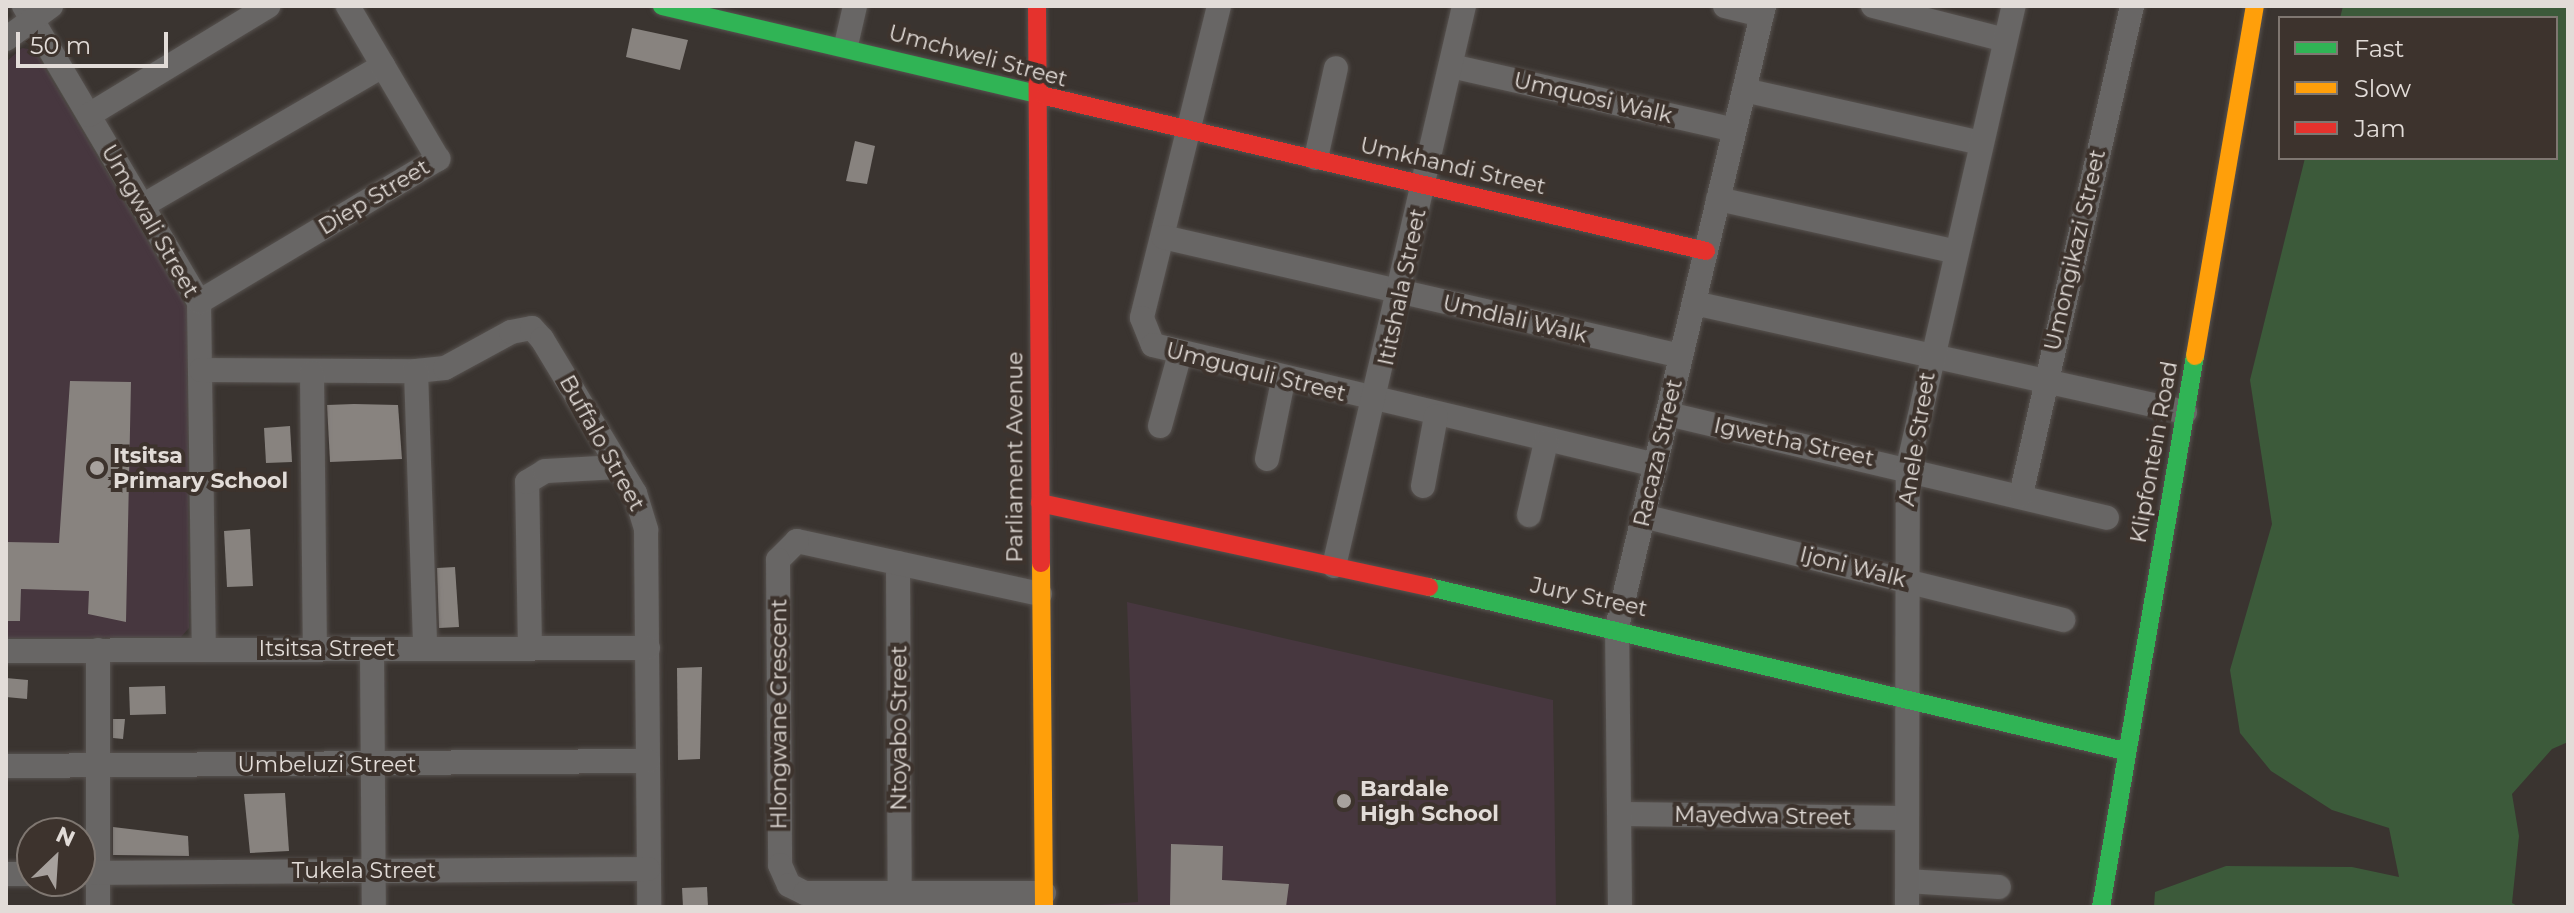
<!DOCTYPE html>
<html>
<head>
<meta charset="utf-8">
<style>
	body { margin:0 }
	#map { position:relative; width:2574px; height:913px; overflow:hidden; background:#3a3430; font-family:Montserrat,sans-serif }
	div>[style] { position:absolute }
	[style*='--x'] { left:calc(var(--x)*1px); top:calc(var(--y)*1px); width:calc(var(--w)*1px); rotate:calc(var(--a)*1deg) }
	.education>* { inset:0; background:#47373f }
	.green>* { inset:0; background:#3c5a3a }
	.building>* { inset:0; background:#88837f }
	.roads { filter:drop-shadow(0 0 2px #57524f) drop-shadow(0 0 2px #57524f) }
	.street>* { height:24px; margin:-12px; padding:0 12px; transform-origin:12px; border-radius:12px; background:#686665 }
	.fast>* { height:18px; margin:-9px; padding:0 9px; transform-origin:9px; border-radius:9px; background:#30b455 }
	.slow>* { height:18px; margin:-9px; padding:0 9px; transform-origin:9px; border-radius:9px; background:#ff9f0a }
	.jam>* { height:18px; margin:-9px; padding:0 9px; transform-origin:9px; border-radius:9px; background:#e5322d }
	.dots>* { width:22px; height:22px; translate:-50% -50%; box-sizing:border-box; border:4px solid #3d332d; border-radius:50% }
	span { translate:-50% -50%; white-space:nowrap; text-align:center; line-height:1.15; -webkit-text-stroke:8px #3d332d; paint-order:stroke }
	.street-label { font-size:22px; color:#e2dcd8 }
	.poi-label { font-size:22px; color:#e2dcd8; font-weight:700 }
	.left { translate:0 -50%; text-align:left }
	.frame { position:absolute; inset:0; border:8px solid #e2dcd8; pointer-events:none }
	.legend { position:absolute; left:2278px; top:16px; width:280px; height:144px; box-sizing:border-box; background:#3d332d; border:2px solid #7f7771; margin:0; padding:10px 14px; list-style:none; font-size:24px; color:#e2dcd8 }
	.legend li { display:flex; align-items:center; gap:16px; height:40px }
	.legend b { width:40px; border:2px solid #7f7771 }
	.north { position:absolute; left:16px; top:817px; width:80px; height:80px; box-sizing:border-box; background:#3d332d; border:2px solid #7f7771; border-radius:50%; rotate:25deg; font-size:22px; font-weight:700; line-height:32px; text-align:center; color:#e2dcd8 }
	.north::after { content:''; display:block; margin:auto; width:28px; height:36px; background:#a7a19d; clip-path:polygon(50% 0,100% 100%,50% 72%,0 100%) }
	.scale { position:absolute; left:16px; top:32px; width:152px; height:36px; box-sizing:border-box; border:4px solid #e2dcd8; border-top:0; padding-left:10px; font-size:24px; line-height:28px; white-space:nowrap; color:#e2dcd8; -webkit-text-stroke:6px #3d332d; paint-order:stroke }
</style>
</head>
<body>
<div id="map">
	<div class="education">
		<i style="clip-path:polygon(22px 48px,34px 50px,187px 308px,189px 628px,181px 637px,6px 638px,6px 62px)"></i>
		<i style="clip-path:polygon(1127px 602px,1553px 700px,1556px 907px,1071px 907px,1138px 902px)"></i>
	</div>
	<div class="green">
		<i style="clip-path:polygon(2343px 6px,2568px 6px,2568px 742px,2552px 749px,2512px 794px,2519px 836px,2512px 903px,2519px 907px,2154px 907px,2155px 892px,2226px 866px,2352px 867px,2399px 877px,2389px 828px,2332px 810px,2271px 771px,2240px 733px,2230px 670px,2272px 524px,2250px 380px,2305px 158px,2556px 158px,2556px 18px,2340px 18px)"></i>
	</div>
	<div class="building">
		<i style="clip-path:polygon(632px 28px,688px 40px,680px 70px,626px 57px)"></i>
		<i style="clip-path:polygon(855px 141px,875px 146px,867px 184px,846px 181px)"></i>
		<i style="clip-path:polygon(70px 381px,131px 382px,126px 622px,88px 614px,89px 591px,21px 589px,20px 621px,6px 621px,6px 542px,59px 543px)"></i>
		<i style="clip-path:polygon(354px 404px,398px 405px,402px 459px,330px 462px,327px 405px)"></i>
		<i style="clip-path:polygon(290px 426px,292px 462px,266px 463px,264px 428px)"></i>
		<i style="clip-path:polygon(250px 529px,253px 586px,227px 587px,224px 531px)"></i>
		<i style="clip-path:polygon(455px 567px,459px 627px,439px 628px,437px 568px)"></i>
		<i style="clip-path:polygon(702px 667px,700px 759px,678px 760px,677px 668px)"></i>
		<i style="clip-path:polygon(6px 678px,28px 680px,27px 699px,6px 697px)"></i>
		<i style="clip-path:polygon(165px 686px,166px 714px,130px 715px,129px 687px)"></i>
		<i style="clip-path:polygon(113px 719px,125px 719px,123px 739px,113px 738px)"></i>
		<i style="clip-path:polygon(285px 793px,289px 851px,250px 853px,244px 794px)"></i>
		<i style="clip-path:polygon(113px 827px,188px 836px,189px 856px,113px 855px)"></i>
		<i style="clip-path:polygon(1171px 844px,1223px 846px,1222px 880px,1289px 884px,1286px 907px,1170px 906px)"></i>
		<i style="clip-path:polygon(707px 887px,708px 907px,683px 907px,682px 888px)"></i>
	</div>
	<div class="roads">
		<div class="street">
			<i style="--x:24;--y:6;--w:344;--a:59.4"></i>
			<i style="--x:199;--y:302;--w:348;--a:89.2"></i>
			<i style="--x:1219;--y:6;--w:321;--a:103.9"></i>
			<i style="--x:1142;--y:318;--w:29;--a:68"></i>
			<i style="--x:1153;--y:345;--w:517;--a:13.42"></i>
			<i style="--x:1725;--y:6;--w:38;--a:14"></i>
			<i style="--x:1873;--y:6;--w:136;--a:14.4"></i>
			<i style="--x:6;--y:39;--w:56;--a:-36.3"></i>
			<i style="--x:846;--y:45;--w:40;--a:-77"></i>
			<i style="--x:1451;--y:66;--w:290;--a:12.7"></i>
			<i style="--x:1744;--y:90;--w:243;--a:12.6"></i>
			<i style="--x:89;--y:115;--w:210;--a:-31.3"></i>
			<i style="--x:1316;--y:158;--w:92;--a:-77.5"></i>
			<i style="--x:1718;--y:199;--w:240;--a:12.5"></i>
			<i style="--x:142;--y:206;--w:279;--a:-30.2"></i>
			<i style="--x:1163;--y:237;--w:531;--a:12.94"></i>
			<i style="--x:199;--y:302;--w:279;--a:-30.9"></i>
			<i style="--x:438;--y:159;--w:178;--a:-120.5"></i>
			<i style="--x:1694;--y:303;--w:503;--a:12.52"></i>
			<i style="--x:201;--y:370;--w:215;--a:0.3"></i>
			<i style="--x:416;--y:371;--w:29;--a:-6"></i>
			<i style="--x:445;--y:368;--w:75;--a:-28.6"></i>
			<i style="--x:511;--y:332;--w:21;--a:-11"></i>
			<i style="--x:532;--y:328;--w:15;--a:48"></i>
			<i style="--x:542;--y:339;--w:180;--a:58.9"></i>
			<i style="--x:635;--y:493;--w:39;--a:73"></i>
			<i style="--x:646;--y:530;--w:377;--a:89.5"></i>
			<i style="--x:416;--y:371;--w:278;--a:88.1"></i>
			<i style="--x:312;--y:373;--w:277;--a:89.4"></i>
			<i style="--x:1668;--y:414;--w:451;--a:13.3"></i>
			<i style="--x:1160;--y:426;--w:72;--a:-74.6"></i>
			<i style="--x:1267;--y:459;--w:80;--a:-78.4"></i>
			<i style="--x:1423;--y:486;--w:71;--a:-79.5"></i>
			<i style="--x:2021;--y:495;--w:501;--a:-77.21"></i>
			<i style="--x:1529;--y:515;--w:75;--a:-76.9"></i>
			<i style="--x:1643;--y:516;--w:433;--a:13.9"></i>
			<i style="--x:898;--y:563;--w:330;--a:89.7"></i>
			<i style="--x:1334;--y:566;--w:575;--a:-76.93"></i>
			<i style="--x:1040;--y:594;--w:249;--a:-167.7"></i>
			<i style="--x:797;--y:541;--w:27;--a:135"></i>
			<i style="--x:778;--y:560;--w:305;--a:89.6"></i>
			<i style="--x:780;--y:865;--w:22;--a:66"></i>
			<i style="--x:789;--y:885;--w:18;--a:27"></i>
			<i style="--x:805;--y:893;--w:239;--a:0"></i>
			<i style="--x:372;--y:649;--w:258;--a:89.6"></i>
			<i style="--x:530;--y:649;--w:167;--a:-91"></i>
			<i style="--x:527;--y:482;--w:21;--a:-31"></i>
			<i style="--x:545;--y:471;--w:74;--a:-3.1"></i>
			<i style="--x:98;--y:650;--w:257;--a:90"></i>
			<i style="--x:6;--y:651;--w:642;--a:-0.27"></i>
			<i style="--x:6;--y:766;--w:642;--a:-0.45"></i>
			<i style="--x:1620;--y:814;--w:285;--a:0.8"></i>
			<i style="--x:80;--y:873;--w:568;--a:-0.4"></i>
			<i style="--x:6;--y:874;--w:26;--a:0"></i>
			<i style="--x:1908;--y:881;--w:91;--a:3.8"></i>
			<i style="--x:1620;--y:907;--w:280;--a:-90.6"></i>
			<i style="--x:1617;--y:627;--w:638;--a:-76.68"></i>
			<i style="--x:1907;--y:907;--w:440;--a:-89.9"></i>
			<i style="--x:1908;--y:467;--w:473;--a:-77.1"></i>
		</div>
		<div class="fast">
			<i style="--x:662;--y:6;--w:393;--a:13.2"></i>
			<i style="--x:1429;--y:587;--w:715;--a:13.26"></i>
			<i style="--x:2101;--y:907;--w:559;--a:-80.32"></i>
		</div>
		<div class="slow">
			<i style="--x:2195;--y:356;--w:355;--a:-80.3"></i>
			<i style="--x:1041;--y:563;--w:344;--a:89.5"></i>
		</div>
		<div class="jam">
			<i style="--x:1037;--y:6;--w:557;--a:89.59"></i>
			<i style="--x:1045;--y:96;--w:679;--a:13.2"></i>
			<i style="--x:1040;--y:503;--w:398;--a:12.2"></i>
		</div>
	</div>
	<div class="dots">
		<i style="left:97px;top:468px;background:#a7a19d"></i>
		<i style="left:1344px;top:801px;background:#a7a19d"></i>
	</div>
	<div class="street-label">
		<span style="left:978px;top:56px;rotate:15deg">Umchweli Street</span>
		<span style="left:1593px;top:98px;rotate:13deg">Umquosi Walk</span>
		<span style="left:1453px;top:166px;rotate:13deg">Umkhandi Street</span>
		<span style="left:374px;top:197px;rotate:-31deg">Diep Street</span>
		<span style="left:150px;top:221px;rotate:60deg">Umgwali Street</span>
		<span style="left:2075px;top:250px;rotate:-77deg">Umongikazi Street</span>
		<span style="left:1402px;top:287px;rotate:-78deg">Ititshala Street</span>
		<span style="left:1515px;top:319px;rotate:13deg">Umdlali Walk</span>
		<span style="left:1256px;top:372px;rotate:14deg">Umguquli Street</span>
		<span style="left:1917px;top:439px;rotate:-81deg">Anele Street</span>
		<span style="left:1794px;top:442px;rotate:12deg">Igwetha Street</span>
		<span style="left:602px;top:443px;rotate:61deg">Buffalo Street</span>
		<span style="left:2154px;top:452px;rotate:-80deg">Klipfontein Road</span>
		<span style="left:1658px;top:453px;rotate:-77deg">Racaza Street</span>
		<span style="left:1015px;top:457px;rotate:-90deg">Parliament Avenue</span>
		<span style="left:1853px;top:567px;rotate:14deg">Ijoni Walk</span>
		<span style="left:1589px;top:597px;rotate:12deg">Jury Street</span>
		<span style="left:327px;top:649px">Itsitsa Street</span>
		<span style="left:779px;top:714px;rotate:-90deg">Hlongwane Crescent</span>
		<span style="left:899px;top:728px;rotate:-90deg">Ntoyabo Street</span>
		<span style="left:327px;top:765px">Umbeluzi Street</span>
		<span style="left:1763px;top:816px;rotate:1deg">Mayedwa Street</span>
		<span style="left:364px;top:871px">Tukela Street</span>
	</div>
	<div class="poi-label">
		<span class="left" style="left:113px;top:468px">Itsitsa<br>Primary School</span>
		<span class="left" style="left:1360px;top:801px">Bardale<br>High School</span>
	</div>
	<div class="frame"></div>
	<ul class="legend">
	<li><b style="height:10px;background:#30b455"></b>Fast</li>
	<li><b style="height:10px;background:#ff9f0a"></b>Slow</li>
	<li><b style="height:10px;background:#e5322d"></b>Jam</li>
	</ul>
	<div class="north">N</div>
	<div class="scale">50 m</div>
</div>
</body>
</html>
